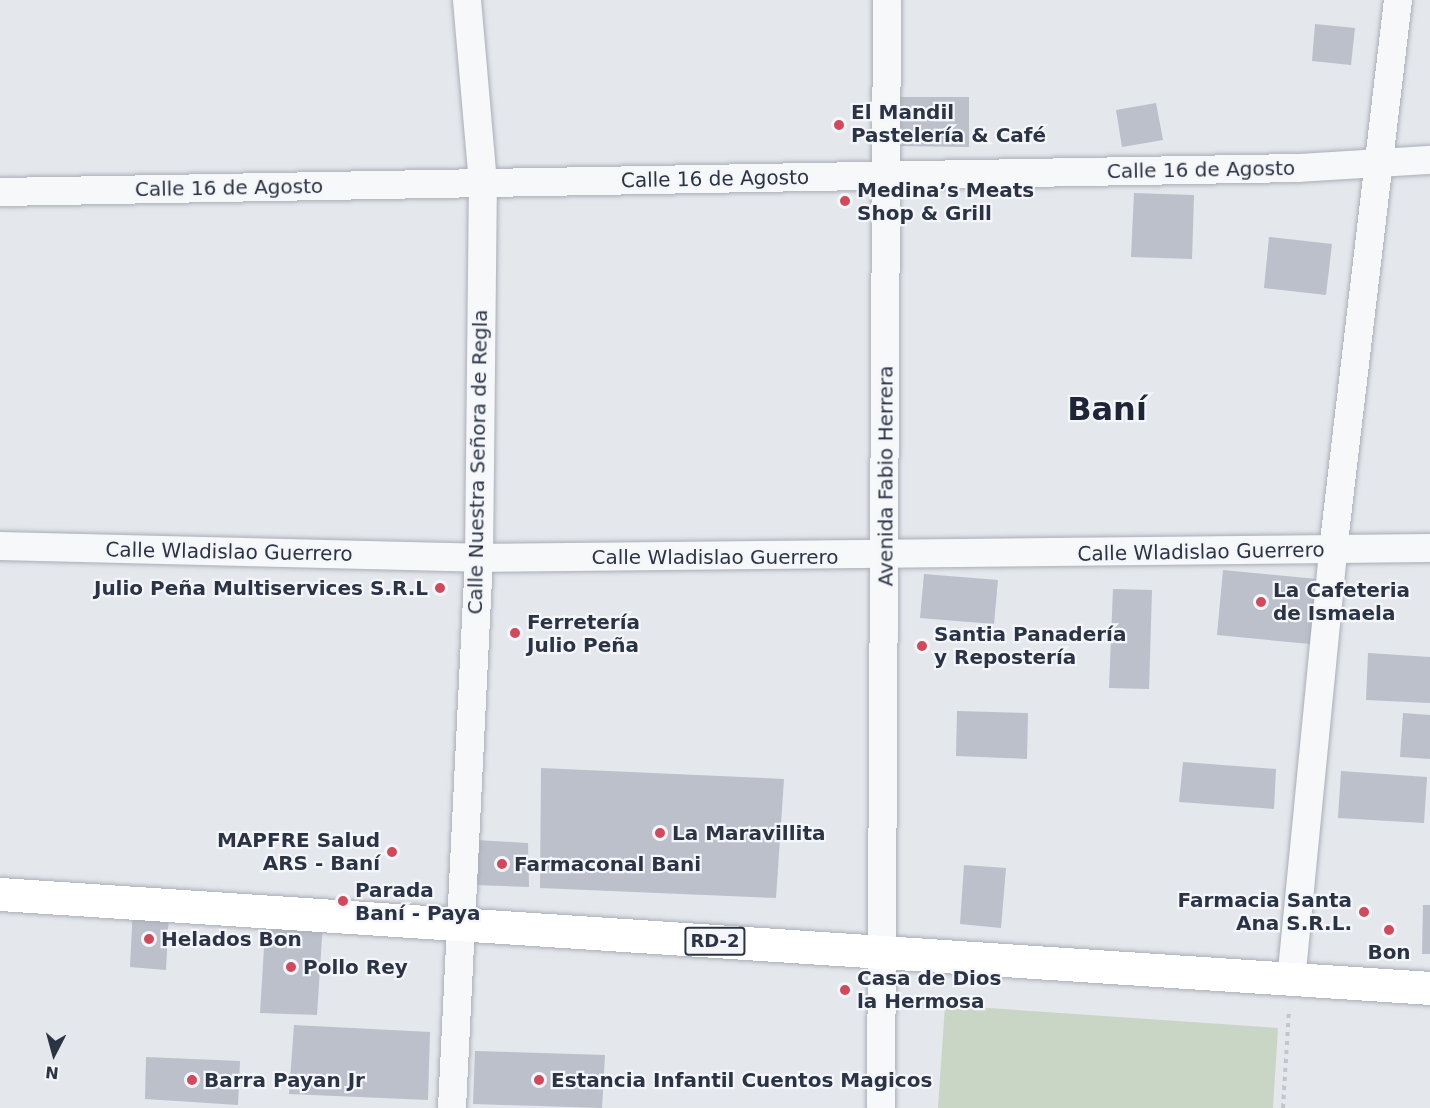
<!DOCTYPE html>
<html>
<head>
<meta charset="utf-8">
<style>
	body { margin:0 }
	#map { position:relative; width:1430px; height:1108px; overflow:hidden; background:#e4e7ec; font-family:"DejaVu Sans",sans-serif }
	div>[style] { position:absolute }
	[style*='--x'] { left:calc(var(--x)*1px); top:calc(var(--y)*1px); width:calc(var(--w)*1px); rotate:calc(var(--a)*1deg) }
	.green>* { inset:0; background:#c9d6c5 }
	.building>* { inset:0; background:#bbc0ca }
	.path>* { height:4px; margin-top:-2px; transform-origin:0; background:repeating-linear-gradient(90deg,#c2c5cb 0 4.5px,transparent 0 9px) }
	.roads { filter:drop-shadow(0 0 2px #a9aeb7) drop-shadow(0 0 2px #a9aeb7) }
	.minor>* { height:28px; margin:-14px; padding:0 14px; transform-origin:14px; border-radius:14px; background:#f7f8fa }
	.major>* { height:33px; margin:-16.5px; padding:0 16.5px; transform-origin:16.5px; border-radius:16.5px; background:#fff }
	.dots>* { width:16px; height:16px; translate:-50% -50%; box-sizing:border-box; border:3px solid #f4f6f9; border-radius:50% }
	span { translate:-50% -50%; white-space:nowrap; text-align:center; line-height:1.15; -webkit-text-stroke:4.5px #f4f6f9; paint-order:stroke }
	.shield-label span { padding:2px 4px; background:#f4f6f9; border:2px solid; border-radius:4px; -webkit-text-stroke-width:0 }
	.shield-label { font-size:18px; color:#2b3445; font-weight:700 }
	.poi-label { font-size:20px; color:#2b3445; font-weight:700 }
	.left { translate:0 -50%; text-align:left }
	.right { translate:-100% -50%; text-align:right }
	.street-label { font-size:20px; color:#2b3445 }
	.town-label { font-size:32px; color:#1d2536; font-weight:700 }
	.north { position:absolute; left:24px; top:1024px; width:60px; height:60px; -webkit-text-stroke:4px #f4f6f9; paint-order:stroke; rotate:186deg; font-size:16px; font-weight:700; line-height:24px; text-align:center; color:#2b3445 }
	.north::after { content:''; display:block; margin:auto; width:21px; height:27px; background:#2b3445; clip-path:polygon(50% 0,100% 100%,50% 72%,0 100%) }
</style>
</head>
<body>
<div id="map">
	<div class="green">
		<i style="clip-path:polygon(945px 1005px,1278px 1028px,1273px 1108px,938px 1108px)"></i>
	</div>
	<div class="building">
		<i style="clip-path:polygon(1315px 24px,1355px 28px,1351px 65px,1312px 61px)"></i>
		<i style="clip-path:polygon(894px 97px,969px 97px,969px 147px,894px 146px)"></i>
		<i style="clip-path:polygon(1156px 103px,1163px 140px,1122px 147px,1116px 110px)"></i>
		<i style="clip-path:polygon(1134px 193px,1194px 195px,1192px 259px,1131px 257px)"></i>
		<i style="clip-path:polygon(1269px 237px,1332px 244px,1326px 295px,1264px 288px)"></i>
		<i style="clip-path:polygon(1223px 570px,1317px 579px,1310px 644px,1217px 635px)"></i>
		<i style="clip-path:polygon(924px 574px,998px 580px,994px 624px,920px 618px)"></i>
		<i style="clip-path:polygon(1113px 589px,1152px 590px,1149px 689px,1109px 688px)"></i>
		<i style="clip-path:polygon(1368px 653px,1430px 657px,1430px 703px,1366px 700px)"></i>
		<i style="clip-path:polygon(957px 711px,1028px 713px,1027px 759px,956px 756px)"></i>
		<i style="clip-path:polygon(1403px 713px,1430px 715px,1430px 759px,1400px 757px)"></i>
		<i style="clip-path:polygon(1183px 762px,1276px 769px,1274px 809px,1179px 802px)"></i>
		<i style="clip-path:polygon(541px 768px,784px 779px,776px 898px,540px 888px)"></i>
		<i style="clip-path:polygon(1341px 771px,1427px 777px,1424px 823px,1338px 818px)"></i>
		<i style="clip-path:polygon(476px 840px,528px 843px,529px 887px,475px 885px)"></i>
		<i style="clip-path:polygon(964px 865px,1006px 868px,1001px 928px,960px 924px)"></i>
		<i style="clip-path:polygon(1423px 905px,1430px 905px,1430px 954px,1422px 954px)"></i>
		<i style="clip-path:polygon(133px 907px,169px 911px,166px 970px,130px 967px)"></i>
		<i style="clip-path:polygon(266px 916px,323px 922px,317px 1015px,260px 1013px)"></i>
		<i style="clip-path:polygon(294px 1025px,430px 1032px,428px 1100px,289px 1094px)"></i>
		<i style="clip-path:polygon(475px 1051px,605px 1055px,602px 1108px,473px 1104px)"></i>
		<i style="clip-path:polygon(146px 1057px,240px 1061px,238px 1105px,145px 1099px)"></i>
	</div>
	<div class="path">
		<i style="--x:1283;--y:1108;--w:98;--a:-86.5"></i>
	</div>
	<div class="roads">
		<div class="minor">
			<i style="--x:0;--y:192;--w:1298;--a:-1.06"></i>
			<i style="--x:1298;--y:168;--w:132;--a:-3.5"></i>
			<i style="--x:0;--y:546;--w:479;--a:1.4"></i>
			<i style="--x:479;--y:558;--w:951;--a:-0.6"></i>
			<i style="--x:1291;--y:981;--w:433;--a:-84.4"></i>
			<i style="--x:1333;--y:550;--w:554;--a:-83.26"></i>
			<i style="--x:452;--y:1108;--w:551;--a:-87.19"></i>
			<i style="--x:479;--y:558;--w:375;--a:-89.4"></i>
			<i style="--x:483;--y:183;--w:184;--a:-95"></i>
			<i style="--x:881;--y:1108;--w:1108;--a:-89.69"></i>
		</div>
		<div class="major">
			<i style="--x:0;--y:894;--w:1433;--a:3.76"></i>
		</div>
	</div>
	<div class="dots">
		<i style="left:839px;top:125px;background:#d1495b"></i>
		<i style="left:845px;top:201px;background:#d1495b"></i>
		<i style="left:440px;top:588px;background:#d1495b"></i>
		<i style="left:1261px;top:602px;background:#d1495b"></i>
		<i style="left:515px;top:633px;background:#d1495b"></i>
		<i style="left:922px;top:646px;background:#d1495b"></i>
		<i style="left:660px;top:833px;background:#d1495b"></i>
		<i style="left:392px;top:852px;background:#d1495b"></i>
		<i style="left:502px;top:864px;background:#d1495b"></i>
		<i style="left:343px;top:901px;background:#d1495b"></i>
		<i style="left:1364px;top:912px;background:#d1495b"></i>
		<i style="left:1389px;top:930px;background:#d1495b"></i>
		<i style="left:149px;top:939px;background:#d1495b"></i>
		<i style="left:291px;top:967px;background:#d1495b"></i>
		<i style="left:845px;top:990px;background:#d1495b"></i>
		<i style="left:192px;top:1080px;background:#d1495b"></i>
		<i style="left:539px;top:1080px;background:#d1495b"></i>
	</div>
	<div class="shield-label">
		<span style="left:715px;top:941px">RD-2</span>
	</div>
	<div class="poi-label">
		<span class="left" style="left:851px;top:124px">El Mandil<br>Pastelería &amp; Café</span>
		<span class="left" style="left:857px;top:202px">Medina’s Meats<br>Shop &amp; Grill</span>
		<span class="right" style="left:428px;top:588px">Julio Peña Multiservices S.R.L</span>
		<span class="left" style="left:1273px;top:602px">La Cafeteria<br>de Ismaela</span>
		<span class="left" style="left:527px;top:634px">Ferretería<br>Julio Peña</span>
		<span class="left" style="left:934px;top:646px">Santia Panadería<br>y Repostería</span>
		<span class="left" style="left:672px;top:833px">La Maravillita</span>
		<span class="right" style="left:380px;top:852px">MAPFRE Salud<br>ARS - Baní</span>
		<span class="left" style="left:514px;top:864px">Farmaconal Bani</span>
		<span class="left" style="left:355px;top:902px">Parada<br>Baní - Paya</span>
		<span class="right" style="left:1352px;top:912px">Farmacia Santa<br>Ana S.R.L.</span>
		<span class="left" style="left:161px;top:939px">Helados Bon</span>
		<span style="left:1389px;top:952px">Bon</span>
		<span class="left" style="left:303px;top:967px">Pollo Rey</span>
		<span class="left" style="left:857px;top:990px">Casa de Dios<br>la Hermosa</span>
		<span class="left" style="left:204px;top:1080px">Barra Payan Jr</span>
		<span class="left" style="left:551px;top:1080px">Estancia Infantil Cuentos Magicos</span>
	</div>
	<div class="street-label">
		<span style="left:1201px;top:170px;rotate:-1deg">Calle 16 de Agosto</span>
		<span style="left:715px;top:179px;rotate:-1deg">Calle 16 de Agosto</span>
		<span style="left:229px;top:188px;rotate:-1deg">Calle 16 de Agosto</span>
		<span style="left:478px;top:462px;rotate:-89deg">Calle Nuestra Señora de Regla</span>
		<span style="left:886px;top:476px;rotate:-90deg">Avenida Fabio Herrera</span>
		<span style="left:229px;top:552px;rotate:1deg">Calle Wladislao Guerrero</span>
		<span style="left:1201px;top:552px;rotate:-1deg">Calle Wladislao Guerrero</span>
		<span style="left:715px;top:557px">Calle Wladislao Guerrero</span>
	</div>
	<div class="town-label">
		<span style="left:1107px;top:409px">Baní</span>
	</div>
	<div class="north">N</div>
</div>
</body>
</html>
